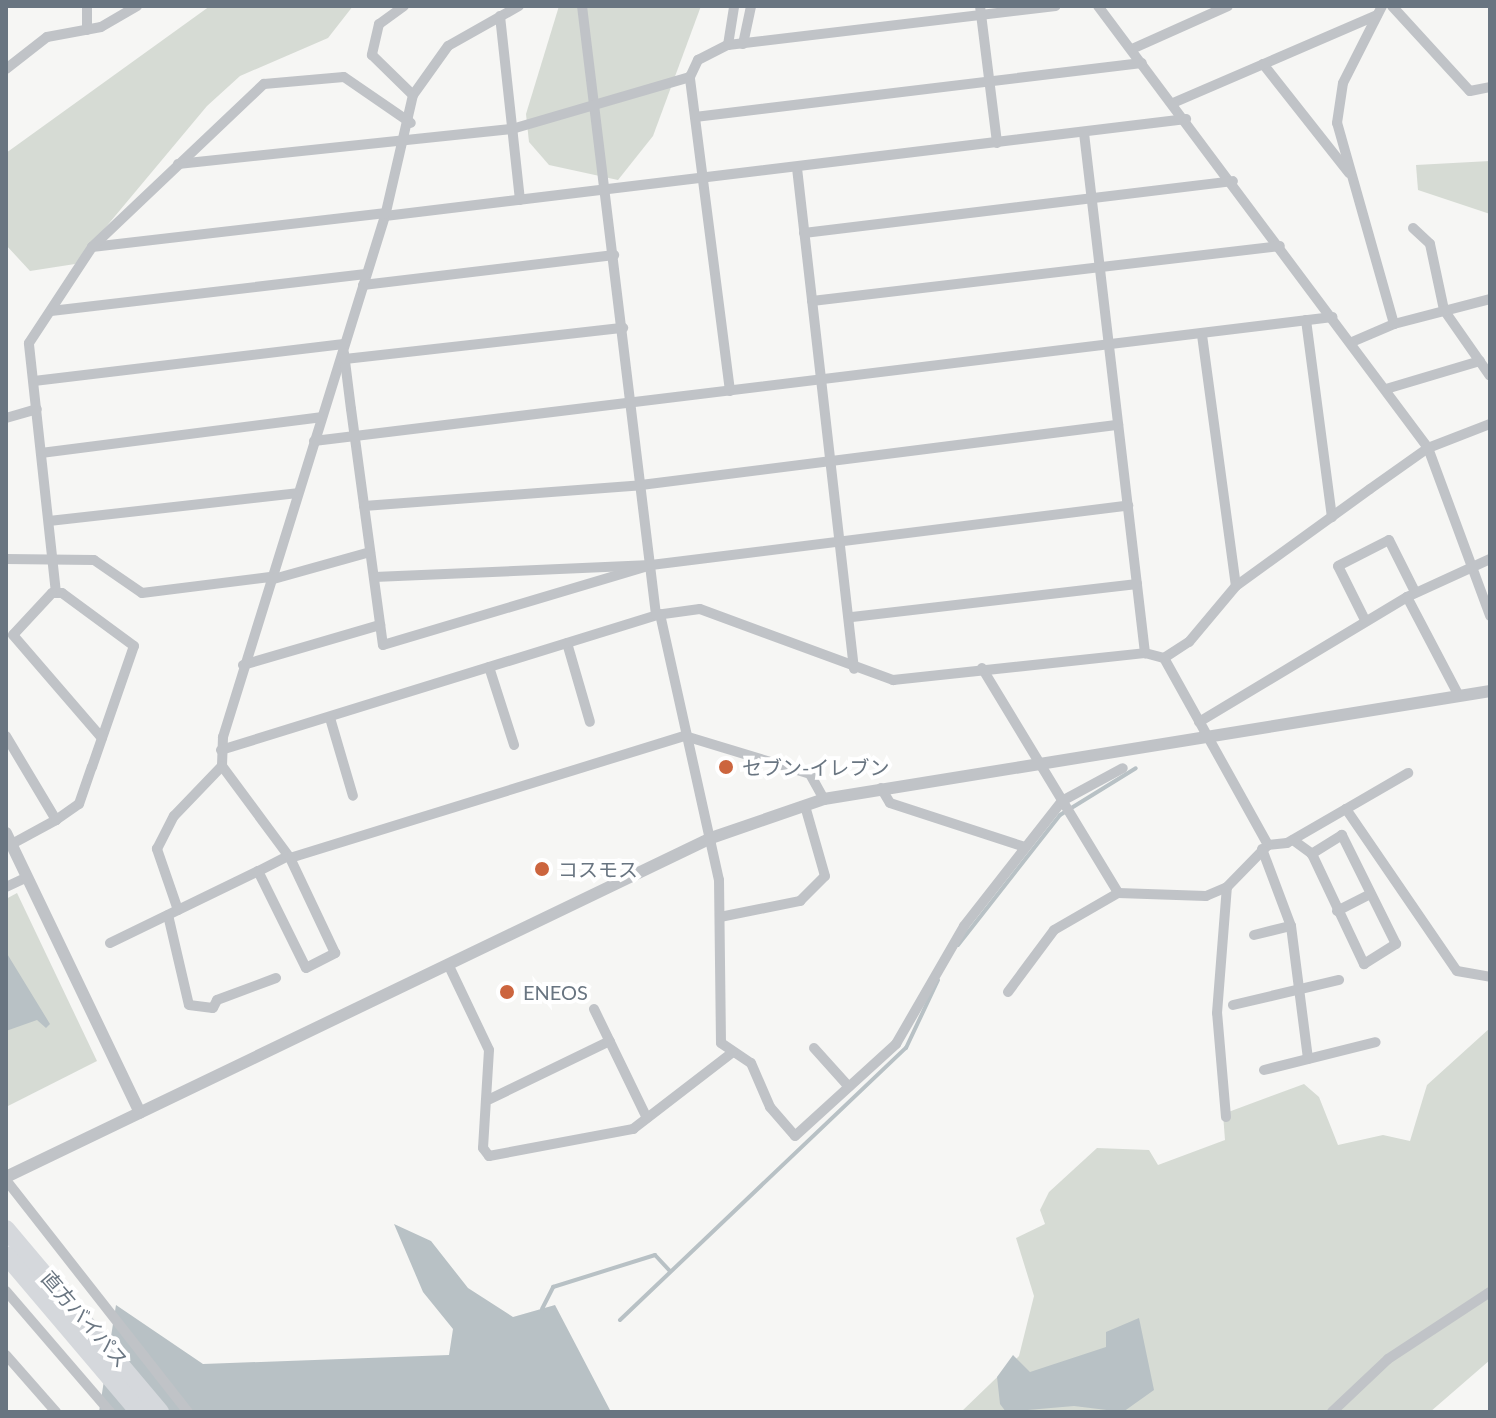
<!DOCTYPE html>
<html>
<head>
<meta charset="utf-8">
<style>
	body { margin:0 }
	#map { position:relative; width:1496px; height:1418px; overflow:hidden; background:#f6f6f4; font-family:Lato,"Noto Sans JP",sans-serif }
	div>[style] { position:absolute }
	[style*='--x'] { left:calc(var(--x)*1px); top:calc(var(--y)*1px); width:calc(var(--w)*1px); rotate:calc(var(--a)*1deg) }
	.green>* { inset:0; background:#d6dbd4 }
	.water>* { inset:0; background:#b8c1c5 }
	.stream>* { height:4px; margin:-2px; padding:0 2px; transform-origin:2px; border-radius:2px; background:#b8c1c5 }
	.minor>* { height:10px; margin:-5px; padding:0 5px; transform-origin:5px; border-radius:5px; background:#c0c3c7 }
	.tertiary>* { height:12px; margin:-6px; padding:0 6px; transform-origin:6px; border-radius:6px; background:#c0c3c7 }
	.trunk>* { height:18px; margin:-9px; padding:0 9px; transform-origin:9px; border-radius:9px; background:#d5d8dc }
	.dots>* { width:22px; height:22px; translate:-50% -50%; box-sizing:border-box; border:4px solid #fff; border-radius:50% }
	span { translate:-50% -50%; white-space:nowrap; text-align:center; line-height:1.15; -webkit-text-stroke:8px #fff; paint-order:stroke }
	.poi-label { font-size:20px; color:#697581 }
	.left { translate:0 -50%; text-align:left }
	.street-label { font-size:20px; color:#697581 }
	.frame { position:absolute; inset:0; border:8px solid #697581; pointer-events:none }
</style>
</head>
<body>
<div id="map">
	<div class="green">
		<i style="clip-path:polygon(210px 6px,353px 6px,328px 38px,240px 76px,207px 106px,75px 264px,30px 271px,6px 245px,6px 153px)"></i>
		<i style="clip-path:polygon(559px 6px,701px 6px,653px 136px,618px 180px,549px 165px,529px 142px,526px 114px)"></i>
		<i style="clip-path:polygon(1490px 161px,1490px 214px,1418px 190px,1416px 165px)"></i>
		<i style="clip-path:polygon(17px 893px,97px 1061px,6px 1107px,6px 899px)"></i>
		<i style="clip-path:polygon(1490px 1028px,1490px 1360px,1430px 1412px,961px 1412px,1019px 1356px,1034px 1296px,1016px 1238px,1045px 1224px,1040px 1210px,1049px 1192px,1097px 1148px,1149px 1150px,1158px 1165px,1225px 1140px,1223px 1114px,1304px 1084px,1319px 1097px,1338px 1145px,1383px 1135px,1410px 1141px,1427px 1085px)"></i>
	</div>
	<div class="water">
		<i style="clip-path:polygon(6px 952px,50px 1024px,46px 1028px,37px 1020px,6px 1031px)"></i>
		<i style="clip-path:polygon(394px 1224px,431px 1241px,468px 1288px,513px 1317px,555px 1305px,611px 1412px,99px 1412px,116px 1305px,203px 1364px,449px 1355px,453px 1329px,423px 1292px)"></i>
		<i style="clip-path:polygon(1139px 1318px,1154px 1390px,1123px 1412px,1074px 1406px,1006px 1412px,1000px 1404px,997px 1377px,1013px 1355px,1030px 1372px,1106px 1347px,1106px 1332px)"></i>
	</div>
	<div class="stream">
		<i style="--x:958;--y:945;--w:165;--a:-51.9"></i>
		<i style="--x:1060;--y:815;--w:89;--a:-31.7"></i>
		<i style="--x:542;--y:1309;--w:25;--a:-63"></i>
		<i style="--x:553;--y:1287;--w:107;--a:-17.4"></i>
		<i style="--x:655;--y:1255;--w:22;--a:47"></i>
		<i style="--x:620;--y:1320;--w:395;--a:-43.6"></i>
		<i style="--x:906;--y:1048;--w:75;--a:-64.8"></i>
	</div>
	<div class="minor">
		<i style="--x:87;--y:6;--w:24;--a:90"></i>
		<i style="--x:404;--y:6;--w:31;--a:144"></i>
		<i style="--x:379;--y:24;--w:32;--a:103"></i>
		<i style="--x:372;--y:55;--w:57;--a:44.3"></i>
		<i style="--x:519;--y:6;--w:81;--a:150.6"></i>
		<i style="--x:448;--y:46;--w:60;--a:125.5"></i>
		<i style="--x:413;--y:95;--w:124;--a:103"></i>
		<i style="--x:385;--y:216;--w:546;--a:107.27"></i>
		<i style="--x:223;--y:737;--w:29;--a:92"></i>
		<i style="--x:222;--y:766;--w:114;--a:53.5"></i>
		<i style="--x:290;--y:858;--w:413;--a:-17.2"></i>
		<i style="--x:685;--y:736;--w:131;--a:16.9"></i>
		<i style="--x:810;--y:774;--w:29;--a:61"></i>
		<i style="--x:582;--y:6;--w:613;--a:83.07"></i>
		<i style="--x:980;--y:6;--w:138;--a:82.9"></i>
		<i style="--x:1098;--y:6;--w:552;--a:53.25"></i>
		<i style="--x:1428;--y:448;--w:179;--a:69.7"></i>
		<i style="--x:1392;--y:6;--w:115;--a:47.5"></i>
		<i style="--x:1470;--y:91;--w:20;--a:-11"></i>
		<i style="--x:500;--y:16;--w:185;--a:83.8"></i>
		<i style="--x:743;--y:44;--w:39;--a:-78"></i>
		<i style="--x:728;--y:45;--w:39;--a:-81"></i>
		<i style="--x:1132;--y:49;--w:105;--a:-24.1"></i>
		<i style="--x:1263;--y:64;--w:139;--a:51.7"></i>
		<i style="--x:6;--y:69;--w:52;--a:-38"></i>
		<i style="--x:47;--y:37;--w:55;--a:-10.5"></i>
		<i style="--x:101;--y:27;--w:42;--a:-30.3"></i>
		<i style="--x:1173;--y:103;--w:222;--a:-23.3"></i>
		<i style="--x:695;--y:117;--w:450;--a:-6.9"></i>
		<i style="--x:1084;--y:133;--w:524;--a:83.31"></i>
		<i style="--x:178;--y:164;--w:336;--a:-6"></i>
		<i style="--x:512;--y:129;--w:185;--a:-16.3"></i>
		<i style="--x:797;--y:168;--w:504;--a:83.51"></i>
		<i style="--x:385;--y:216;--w:807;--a:-6.9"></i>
		<i style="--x:1413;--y:228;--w:23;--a:43"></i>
		<i style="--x:1430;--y:244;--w:67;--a:78"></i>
		<i style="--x:1444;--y:310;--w:80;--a:55.1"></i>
		<i style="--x:804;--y:233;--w:432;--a:-6.9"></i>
		<i style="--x:92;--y:247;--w:296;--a:-6.6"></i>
		<i style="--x:363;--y:285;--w:253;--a:-6.8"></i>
		<i style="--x:812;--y:301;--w:471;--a:-6.7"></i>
		<i style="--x:51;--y:311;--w:317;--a:-6.7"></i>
		<i style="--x:1306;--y:320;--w:199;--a:82.5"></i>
		<i style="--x:1394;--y:324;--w:99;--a:-14.6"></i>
		<i style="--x:1202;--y:335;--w:253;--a:82.3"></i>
		<i style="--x:1352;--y:342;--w:46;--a:-23.2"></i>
		<i style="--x:1394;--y:324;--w:209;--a:-105.8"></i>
		<i style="--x:1337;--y:123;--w:40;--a:-81.5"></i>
		<i style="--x:1343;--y:83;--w:86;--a:-63.1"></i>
		<i style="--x:344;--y:353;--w:56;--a:82.9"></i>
		<i style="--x:351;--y:409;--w:238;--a:82.3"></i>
		<i style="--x:383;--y:645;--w:280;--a:-16.6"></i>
		<i style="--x:651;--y:565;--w:277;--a:177.5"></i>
		<i style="--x:345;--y:359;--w:280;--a:-6.4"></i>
		<i style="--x:34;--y:381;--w:312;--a:-6.8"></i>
		<i style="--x:1386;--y:389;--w:98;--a:-16.6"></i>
		<i style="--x:730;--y:391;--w:317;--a:-97.3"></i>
		<i style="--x:690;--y:77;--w:19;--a:-65"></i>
		<i style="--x:698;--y:60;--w:34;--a:-27"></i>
		<i style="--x:728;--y:45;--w:330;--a:-6.8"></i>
		<i style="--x:6;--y:418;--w:32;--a:-16"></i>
		<i style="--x:314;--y:441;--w:1026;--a:-6.94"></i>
		<i style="--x:41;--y:453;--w:282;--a:-7.3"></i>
		<i style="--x:364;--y:506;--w:278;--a:-4.3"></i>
		<i style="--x:641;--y:485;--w:481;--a:-7.2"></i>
		<i style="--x:49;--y:521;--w:250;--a:-6.4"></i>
		<i style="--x:6;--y:559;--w:88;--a:0.7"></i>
		<i style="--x:94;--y:560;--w:58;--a:34.5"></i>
		<i style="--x:142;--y:593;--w:129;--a:-7.1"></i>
		<i style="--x:651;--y:565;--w:481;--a:-7.1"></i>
		<i style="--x:270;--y:580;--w:104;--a:-15.6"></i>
		<i style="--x:56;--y:593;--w:251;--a:-96.2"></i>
		<i style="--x:29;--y:343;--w:115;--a:-56.7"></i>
		<i style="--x:92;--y:247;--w:237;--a:-43.5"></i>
		<i style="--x:264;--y:84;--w:80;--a:-5"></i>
		<i style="--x:344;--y:77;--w:81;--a:34.5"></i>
		<i style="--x:1407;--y:597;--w:112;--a:62.3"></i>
		<i style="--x:660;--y:614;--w:272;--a:77.5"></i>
		<i style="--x:719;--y:880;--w:163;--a:89.3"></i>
		<i style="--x:721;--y:1043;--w:36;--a:34"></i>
		<i style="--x:751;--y:1063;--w:48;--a:66.6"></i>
		<i style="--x:770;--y:1107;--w:38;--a:49"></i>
		<i style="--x:795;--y:1136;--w:137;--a:-42.3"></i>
		<i style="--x:896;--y:1044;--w:136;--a:-60"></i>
		<i style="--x:964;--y:926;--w:159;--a:-51.9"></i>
		<i style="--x:1062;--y:801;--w:69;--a:-28.4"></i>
		<i style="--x:852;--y:617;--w:287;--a:-6.6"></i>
		<i style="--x:1365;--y:620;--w:60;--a:-116.6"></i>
		<i style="--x:1338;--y:566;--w:57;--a:-27"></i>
		<i style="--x:1389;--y:540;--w:58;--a:63.4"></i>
		<i style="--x:567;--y:643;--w:82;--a:73.8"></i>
		<i style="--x:1164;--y:658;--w:30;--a:-33"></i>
		<i style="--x:1189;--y:642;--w:73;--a:-50"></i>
		<i style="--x:1236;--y:586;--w:165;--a:-35.9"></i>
		<i style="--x:1370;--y:489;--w:71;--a:-35.3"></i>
		<i style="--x:1428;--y:448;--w:66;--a:-21.2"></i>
		<i style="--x:243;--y:665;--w:143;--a:-16.3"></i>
		<i style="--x:489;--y:667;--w:82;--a:72.2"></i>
		<i style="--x:982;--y:668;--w:263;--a:58.8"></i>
		<i style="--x:1118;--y:893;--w:88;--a:2"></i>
		<i style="--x:1206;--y:896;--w:23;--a:-23"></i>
		<i style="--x:1227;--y:887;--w:59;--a:-45.7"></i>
		<i style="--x:1268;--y:845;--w:19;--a:-6"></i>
		<i style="--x:1287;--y:843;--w:68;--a:-30"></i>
		<i style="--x:1346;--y:809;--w:196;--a:55.6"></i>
		<i style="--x:1457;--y:971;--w:34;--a:10"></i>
		<i style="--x:330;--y:718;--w:81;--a:73.6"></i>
		<i style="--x:1199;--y:722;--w:243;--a:-31"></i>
		<i style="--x:1407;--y:597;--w:91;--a:-24.6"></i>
		<i style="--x:6;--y:736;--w:98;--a:59.2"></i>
		<i style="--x:56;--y:820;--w:50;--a:151.4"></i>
		<i style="--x:221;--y:750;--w:455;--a:-17.2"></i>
		<i style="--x:656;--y:615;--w:44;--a:-7.8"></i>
		<i style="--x:700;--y:609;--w:206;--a:20.2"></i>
		<i style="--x:893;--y:680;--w:253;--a:-6.1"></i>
		<i style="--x:1145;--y:653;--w:20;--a:15"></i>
		<i style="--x:1164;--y:658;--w:214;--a:60.9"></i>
		<i style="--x:881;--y:788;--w:17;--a:59"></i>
		<i style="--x:890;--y:803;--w:142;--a:18.1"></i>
		<i style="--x:1346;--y:809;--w:72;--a:-30.1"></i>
		<i style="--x:56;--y:820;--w:28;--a:-35"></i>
		<i style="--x:79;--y:804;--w:39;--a:-71"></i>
		<i style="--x:92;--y:767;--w:128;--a:-70.9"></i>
		<i style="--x:134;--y:646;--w:89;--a:-143.6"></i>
		<i style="--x:62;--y:593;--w:10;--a:180"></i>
		<i style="--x:52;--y:593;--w:57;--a:132.9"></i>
		<i style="--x:13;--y:635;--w:136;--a:49.2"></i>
		<i style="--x:1293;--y:840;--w:24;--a:36"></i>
		<i style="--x:1312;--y:854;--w:122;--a:64.7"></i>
		<i style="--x:1364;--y:964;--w:38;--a:-32"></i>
		<i style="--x:1396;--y:944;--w:122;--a:-116.4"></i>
		<i style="--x:1342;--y:835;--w:36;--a:148"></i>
		<i style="--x:1262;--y:849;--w:82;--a:69.4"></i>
		<i style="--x:1291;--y:926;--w:134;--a:82.7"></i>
		<i style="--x:288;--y:856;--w:34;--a:153"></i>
		<i style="--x:258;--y:871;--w:108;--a:63.7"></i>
		<i style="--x:306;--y:968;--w:33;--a:-27"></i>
		<i style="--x:335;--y:953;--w:105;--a:-115.3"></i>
		<i style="--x:6;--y:887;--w:23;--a:-25"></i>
		<i style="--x:178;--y:910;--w:65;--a:-109"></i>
		<i style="--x:157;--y:849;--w:37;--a:-63"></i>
		<i style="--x:174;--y:816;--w:69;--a:-46.2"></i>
		<i style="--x:1337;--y:911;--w:35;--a:-27"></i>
		<i style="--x:168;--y:915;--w:92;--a:76.9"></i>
		<i style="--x:189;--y:1005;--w:24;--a:7"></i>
		<i style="--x:213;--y:1008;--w:9;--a:-63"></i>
		<i style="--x:217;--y:1000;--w:63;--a:-20.4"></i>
		<i style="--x:720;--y:917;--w:82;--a:-11.3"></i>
		<i style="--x:800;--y:901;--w:35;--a:-45"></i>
		<i style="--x:825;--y:876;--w:73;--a:-105.9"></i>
		<i style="--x:1254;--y:935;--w:38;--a:-14"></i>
		<i style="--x:110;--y:943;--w:165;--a:-25.9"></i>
		<i style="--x:448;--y:964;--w:95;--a:64.5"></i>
		<i style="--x:489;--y:1050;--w:98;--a:93.5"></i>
		<i style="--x:483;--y:1148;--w:10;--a:53"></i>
		<i style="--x:489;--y:1156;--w:147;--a:-10.6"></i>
		<i style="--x:633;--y:1129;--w:126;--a:-37.6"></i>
		<i style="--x:1008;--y:992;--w:77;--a:-53.4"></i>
		<i style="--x:1054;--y:930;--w:74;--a:-30"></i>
		<i style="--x:1233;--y:1005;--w:109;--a:-13.3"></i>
		<i style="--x:594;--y:1009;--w:121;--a:64.1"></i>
		<i style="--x:814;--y:1048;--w:52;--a:48.1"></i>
		<i style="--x:1264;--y:1070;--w:115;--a:-14"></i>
		<i style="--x:490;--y:1099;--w:133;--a:-25.8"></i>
		<i style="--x:1226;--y:1117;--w:104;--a:-94.9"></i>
		<i style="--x:1217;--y:1013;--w:126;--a:-85.5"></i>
		<i style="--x:6;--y:1180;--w:295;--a:51.9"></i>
		<i style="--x:6;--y:1291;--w:160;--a:49.3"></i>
		<i style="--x:6;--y:1355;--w:76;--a:48.7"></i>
		<i style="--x:1332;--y:1412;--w:77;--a:-43.4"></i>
		<i style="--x:1388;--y:1359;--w:122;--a:-33.3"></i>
	</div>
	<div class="tertiary">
		<i style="--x:6;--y:833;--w:310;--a:64.4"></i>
		<i style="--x:6;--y:1177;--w:782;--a:-25.68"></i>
		<i style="--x:711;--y:838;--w:120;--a:-19"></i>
		<i style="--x:824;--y:799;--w:675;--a:-9.21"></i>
	</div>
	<div class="trunk">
		<i style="--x:6;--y:1229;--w:239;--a:49.9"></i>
		<i style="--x:6;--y:1255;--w:206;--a:49.7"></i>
	</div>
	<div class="dots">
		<i style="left:726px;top:767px;background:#cc653e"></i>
		<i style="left:542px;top:869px;background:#cc653e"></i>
		<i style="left:507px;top:992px;background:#cc653e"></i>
	</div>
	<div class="poi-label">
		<span class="left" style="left:742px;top:767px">セブン-イレブン</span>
		<span class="left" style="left:558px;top:869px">コスモス</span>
		<span class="left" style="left:523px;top:992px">ENEOS</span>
	</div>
	<div class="street-label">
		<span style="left:85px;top:1319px;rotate:49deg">直方バイパス</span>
	</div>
	<div class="frame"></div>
</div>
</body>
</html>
